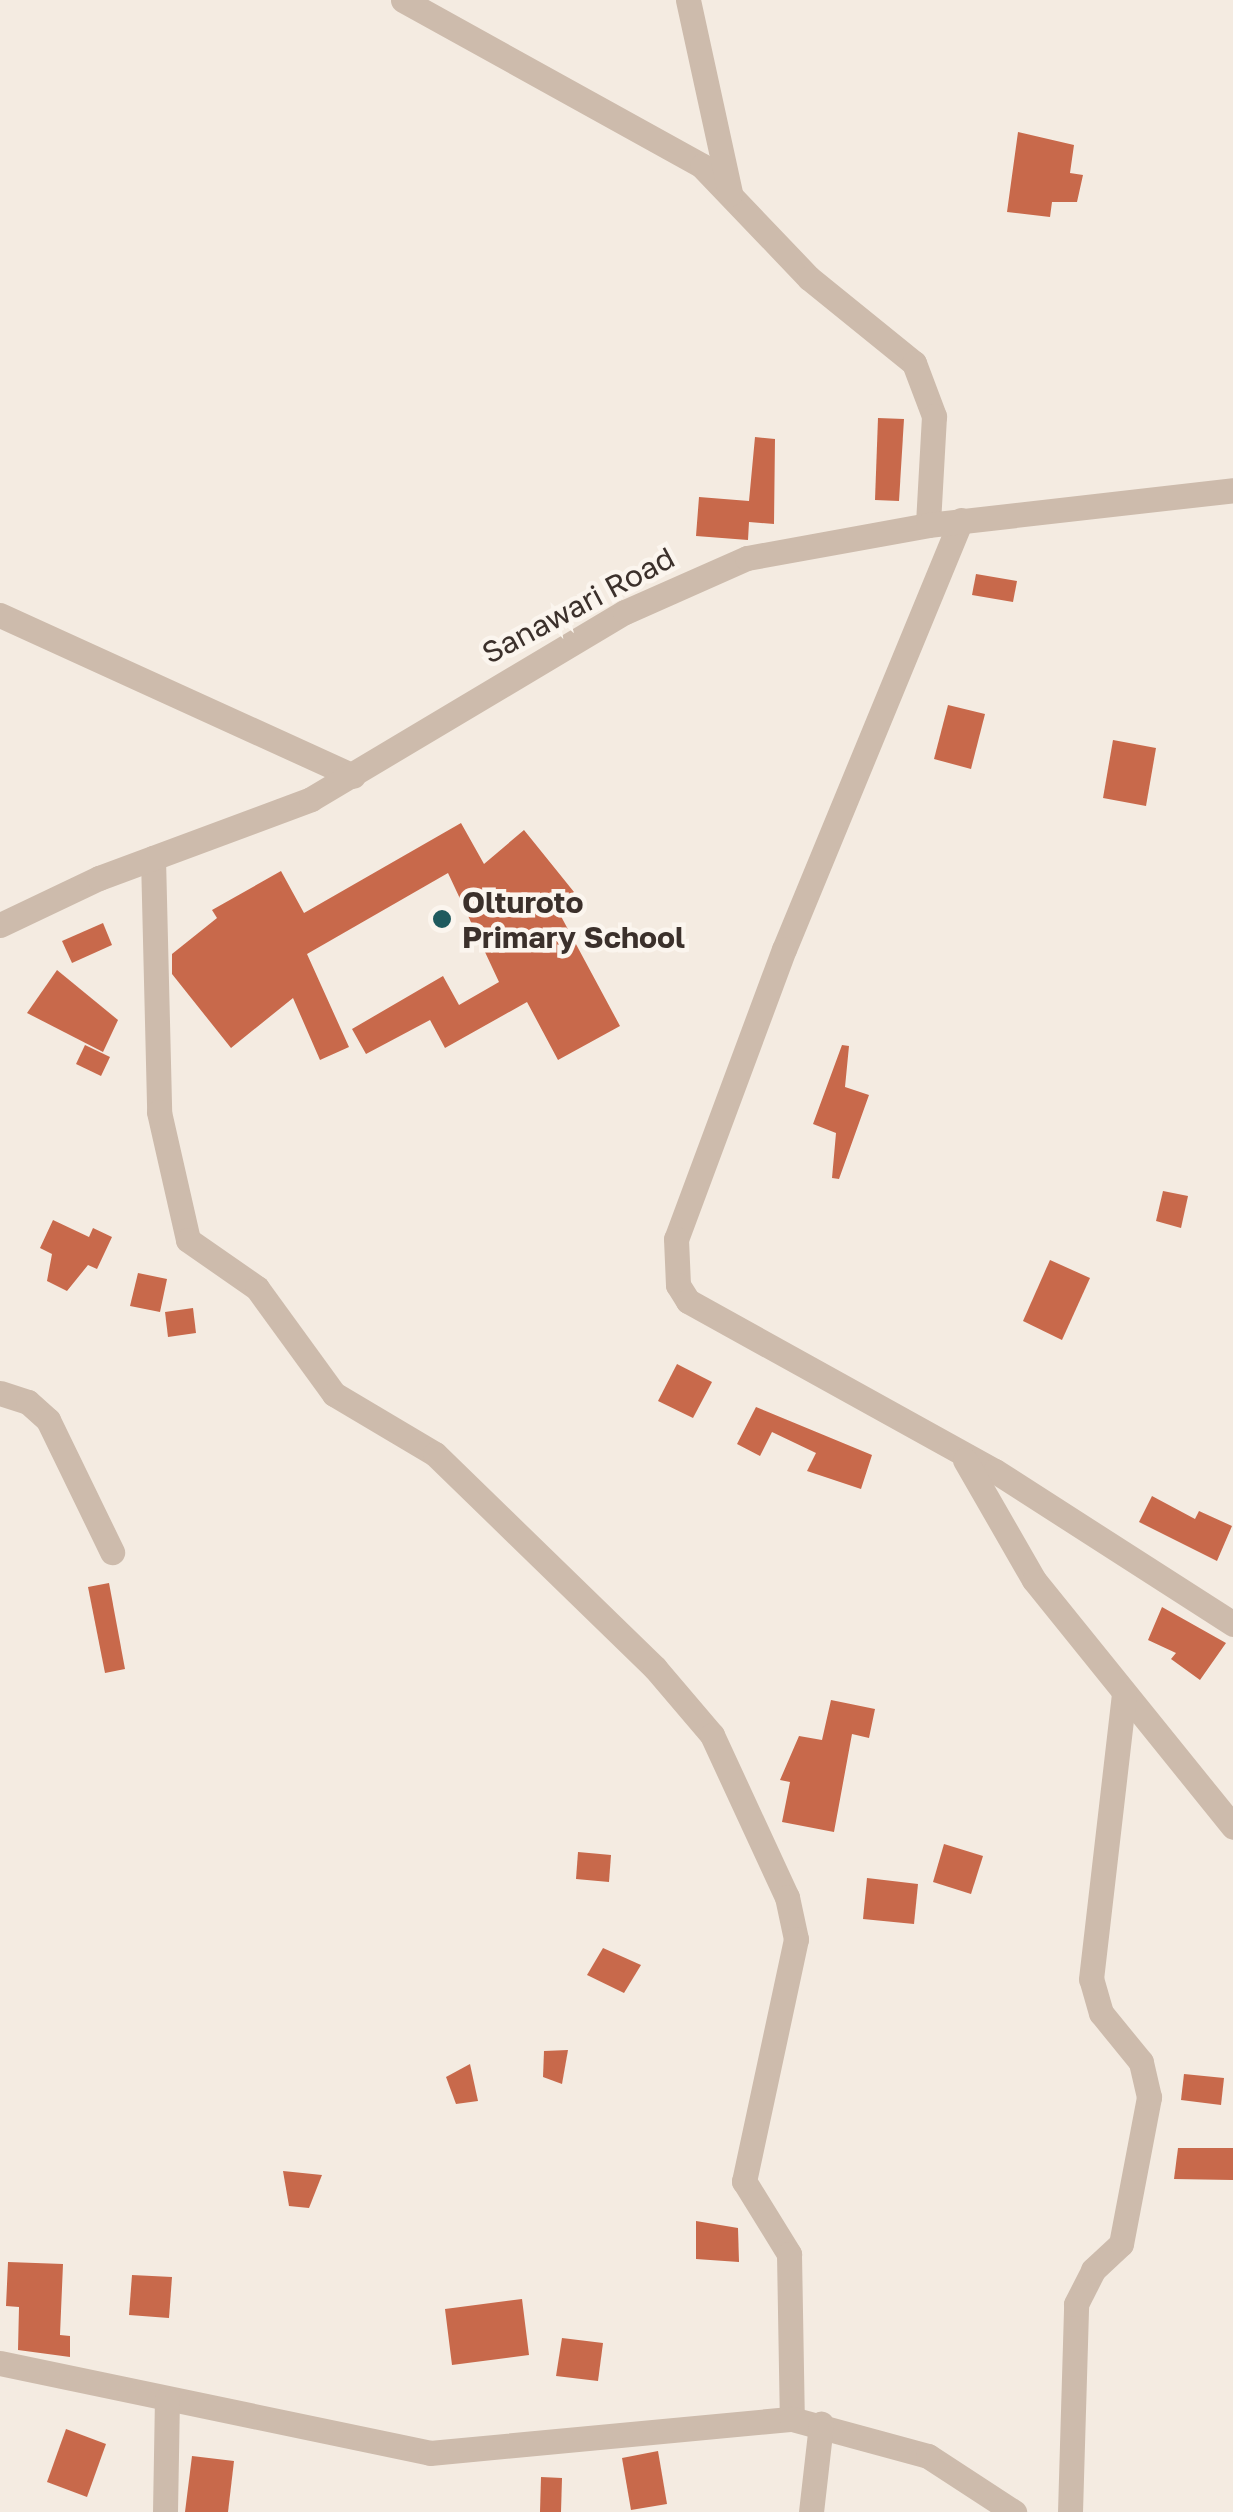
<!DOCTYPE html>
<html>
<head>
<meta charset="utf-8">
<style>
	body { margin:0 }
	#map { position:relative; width:1233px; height:2512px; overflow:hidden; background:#f4ebe1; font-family:"Golos Text",sans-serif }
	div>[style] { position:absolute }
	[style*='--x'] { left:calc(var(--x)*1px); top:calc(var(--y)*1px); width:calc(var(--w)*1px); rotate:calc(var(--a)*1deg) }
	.building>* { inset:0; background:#c8694b }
	.minor>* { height:25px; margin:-12.5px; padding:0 12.5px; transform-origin:12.5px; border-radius:12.5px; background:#cdbbac }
	.dots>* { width:28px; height:28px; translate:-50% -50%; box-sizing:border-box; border:5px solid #fbf5ee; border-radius:50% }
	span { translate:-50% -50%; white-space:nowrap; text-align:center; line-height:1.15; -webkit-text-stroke:9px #fbf5ee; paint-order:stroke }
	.street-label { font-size:30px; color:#3b302b }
	.poi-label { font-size:30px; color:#3b302b; font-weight:700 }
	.left { translate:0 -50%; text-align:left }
</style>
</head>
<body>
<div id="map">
	<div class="building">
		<i style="clip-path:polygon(1018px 132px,1074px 145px,1070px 173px,1083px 175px,1077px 202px,1052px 202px,1050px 217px,1007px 212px)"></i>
		<i style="clip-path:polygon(878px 418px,904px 419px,899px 501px,875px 500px)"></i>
		<i style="clip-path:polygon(755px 437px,775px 439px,774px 524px,749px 522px,748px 540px,696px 536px,699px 497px,749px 501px)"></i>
		<i style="clip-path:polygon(976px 574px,1017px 581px,1013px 602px,972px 595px)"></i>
		<i style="clip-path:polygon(948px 705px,985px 714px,971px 769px,934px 759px)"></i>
		<i style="clip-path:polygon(1113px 740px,1156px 748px,1146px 806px,1103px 798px)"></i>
		<i style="clip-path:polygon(461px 823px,484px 864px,524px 830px,574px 892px,556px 907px,620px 1026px,558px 1060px,527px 1002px,445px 1048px,430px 1020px,366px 1054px,352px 1029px,443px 976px,459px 1005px,499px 982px,448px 873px,307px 954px,349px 1047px,320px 1060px,293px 998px,231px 1048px,172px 974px,172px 954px,217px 918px,212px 910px,281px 871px,304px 913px)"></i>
		<i style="clip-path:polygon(103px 923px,112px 945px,72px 963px,62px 941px)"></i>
		<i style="clip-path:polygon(57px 970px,118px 1020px,103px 1052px,27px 1013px)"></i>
		<i style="clip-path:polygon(85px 1045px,110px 1057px,101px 1076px,76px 1064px)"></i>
		<i style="clip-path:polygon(842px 1045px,849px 1046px,845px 1087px,869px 1095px,839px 1179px,832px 1178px,836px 1133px,813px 1124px)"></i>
		<i style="clip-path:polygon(1163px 1191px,1188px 1196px,1181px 1228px,1156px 1221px)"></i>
		<i style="clip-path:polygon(53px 1220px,89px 1237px,93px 1228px,112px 1237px,97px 1269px,88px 1265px,67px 1291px,47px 1281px,52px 1254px,40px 1248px)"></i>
		<i style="clip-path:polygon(1050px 1260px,1090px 1278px,1062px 1340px,1023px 1321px)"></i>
		<i style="clip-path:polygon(138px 1273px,167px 1279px,160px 1312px,130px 1306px)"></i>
		<i style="clip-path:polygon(193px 1308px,196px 1333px,168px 1337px,165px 1312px)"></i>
		<i style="clip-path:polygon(677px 1364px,712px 1382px,693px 1418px,658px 1401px)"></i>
		<i style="clip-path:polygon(756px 1407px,872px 1455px,861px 1489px,807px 1471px,816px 1453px,772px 1432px,760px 1456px,737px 1444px)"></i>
		<i style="clip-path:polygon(1152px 1496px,1195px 1519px,1199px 1511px,1232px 1526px,1217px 1561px,1139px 1522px)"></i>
		<i style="clip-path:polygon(109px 1583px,125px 1669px,105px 1673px,88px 1587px)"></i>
		<i style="clip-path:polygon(1162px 1607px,1226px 1643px,1200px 1680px,1171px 1659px,1176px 1653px,1148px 1640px)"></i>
		<i style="clip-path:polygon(831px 1700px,875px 1709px,869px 1738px,852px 1734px,834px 1832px,782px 1822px,790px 1782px,780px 1780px,799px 1736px,822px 1740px)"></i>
		<i style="clip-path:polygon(944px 1844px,983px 1856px,971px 1894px,933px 1882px)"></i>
		<i style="clip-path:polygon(578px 1852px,611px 1855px,609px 1882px,576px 1879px)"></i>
		<i style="clip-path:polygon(867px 1878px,918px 1884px,914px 1924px,863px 1919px)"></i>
		<i style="clip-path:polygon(603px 1948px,641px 1965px,624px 1993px,587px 1975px)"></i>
		<i style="clip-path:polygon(568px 2050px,562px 2084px,543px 2077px,544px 2051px)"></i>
		<i style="clip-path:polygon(470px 2064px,478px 2101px,456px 2104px,446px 2077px)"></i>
		<i style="clip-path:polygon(1184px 2074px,1224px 2078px,1221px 2105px,1181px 2100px)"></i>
		<i style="clip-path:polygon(1178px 2148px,1233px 2148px,1233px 2180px,1174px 2179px)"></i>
		<i style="clip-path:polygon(283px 2171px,322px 2175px,309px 2208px,289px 2206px)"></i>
		<i style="clip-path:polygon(696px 2221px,738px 2228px,739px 2262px,696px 2259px)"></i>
		<i style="clip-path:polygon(8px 2262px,63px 2264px,60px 2335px,70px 2336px,70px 2357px,18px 2350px,19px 2307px,6px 2306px)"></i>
		<i style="clip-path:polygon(132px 2275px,172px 2277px,169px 2318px,129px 2315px)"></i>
		<i style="clip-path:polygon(522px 2299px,529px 2355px,452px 2365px,445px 2309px)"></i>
		<i style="clip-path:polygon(562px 2338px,603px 2343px,598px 2381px,556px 2376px)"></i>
		<i style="clip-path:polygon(66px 2429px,106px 2444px,87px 2497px,47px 2482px)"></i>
		<i style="clip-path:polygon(658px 2451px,667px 2504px,631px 2510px,622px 2458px)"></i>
		<i style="clip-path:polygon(192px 2456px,234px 2461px,228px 2512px,185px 2512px)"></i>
		<i style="clip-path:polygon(541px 2477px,562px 2478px,561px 2512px,540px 2512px)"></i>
	</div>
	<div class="minor">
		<i style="--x:403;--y:0;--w:342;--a:29"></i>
		<i style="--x:702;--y:166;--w:155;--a:46.3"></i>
		<i style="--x:809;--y:278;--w:135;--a:39"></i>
		<i style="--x:914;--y:363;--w:57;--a:69.3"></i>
		<i style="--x:934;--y:416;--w:109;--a:93.2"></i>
		<i style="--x:688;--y:0;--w:198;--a:77.7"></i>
		<i style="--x:961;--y:520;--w:464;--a:112.4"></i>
		<i style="--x:784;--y:949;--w:309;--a:110.4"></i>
		<i style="--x:676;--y:1239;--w:46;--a:87.5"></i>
		<i style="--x:678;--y:1285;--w:19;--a:58"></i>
		<i style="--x:688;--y:1301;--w:351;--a:29"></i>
		<i style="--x:995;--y:1471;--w:283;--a:32.7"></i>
		<i style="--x:0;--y:615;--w:388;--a:24.5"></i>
		<i style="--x:153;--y:858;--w:254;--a:88.6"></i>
		<i style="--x:159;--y:1112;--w:131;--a:77.2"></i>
		<i style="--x:188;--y:1240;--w:84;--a:34.8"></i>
		<i style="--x:257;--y:1288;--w:131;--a:54"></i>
		<i style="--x:334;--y:1394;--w:117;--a:30.7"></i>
		<i style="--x:435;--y:1454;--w:307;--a:44.2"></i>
		<i style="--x:655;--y:1668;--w:88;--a:49.6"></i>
		<i style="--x:712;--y:1735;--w:179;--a:65.2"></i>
		<i style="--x:787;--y:1897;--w:43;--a:77.9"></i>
		<i style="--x:796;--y:1939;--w:248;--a:102.1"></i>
		<i style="--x:744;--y:2181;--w:86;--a:58.3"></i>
		<i style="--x:789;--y:2254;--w:165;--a:89"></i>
		<i style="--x:0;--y:925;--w:110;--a:-25.4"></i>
		<i style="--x:99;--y:878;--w:226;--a:-20.4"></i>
		<i style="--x:311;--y:799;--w:365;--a:-30.8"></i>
		<i style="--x:625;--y:612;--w:133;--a:-23.9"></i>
		<i style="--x:747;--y:558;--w:184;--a:-10.3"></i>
		<i style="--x:928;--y:525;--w:307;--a:-6.5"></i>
		<i style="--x:0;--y:1393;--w:29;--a:18"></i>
		<i style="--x:28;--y:1402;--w:27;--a:42"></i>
		<i style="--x:48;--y:1420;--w:147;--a:64.1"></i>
		<i style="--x:965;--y:1460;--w:138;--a:60.1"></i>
		<i style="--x:1034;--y:1580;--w:317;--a:51.1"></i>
		<i style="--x:0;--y:2363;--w:439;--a:11.8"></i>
		<i style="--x:430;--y:2453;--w:364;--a:-5.4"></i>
		<i style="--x:792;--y:2419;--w:141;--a:15.2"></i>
		<i style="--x:928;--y:2456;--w:103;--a:33.1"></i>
		<i style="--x:165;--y:2512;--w:113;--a:-89"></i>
		<i style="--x:811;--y:2512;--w:89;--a:-83.5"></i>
		<i style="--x:1070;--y:2512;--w:208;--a:-88.3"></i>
		<i style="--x:1076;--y:2304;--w:38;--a:-63"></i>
		<i style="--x:1093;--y:2270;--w:38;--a:-43"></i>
		<i style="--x:1121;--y:2244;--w:150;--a:-79.2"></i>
		<i style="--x:1149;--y:2097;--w:36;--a:-103"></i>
		<i style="--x:1141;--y:2062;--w:63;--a:-129.2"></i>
		<i style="--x:1101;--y:2013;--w:35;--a:-106"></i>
		<i style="--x:1091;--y:1979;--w:287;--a:-83.4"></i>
	</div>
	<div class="dots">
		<i style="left:442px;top:919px;background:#1f5a5e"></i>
	</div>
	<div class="street-label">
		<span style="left:578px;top:605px;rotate:-28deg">Sanawari Road</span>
	</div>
	<div class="poi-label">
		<span class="left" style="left:462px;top:919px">Olturoto<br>Primary School</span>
	</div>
</div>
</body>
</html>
